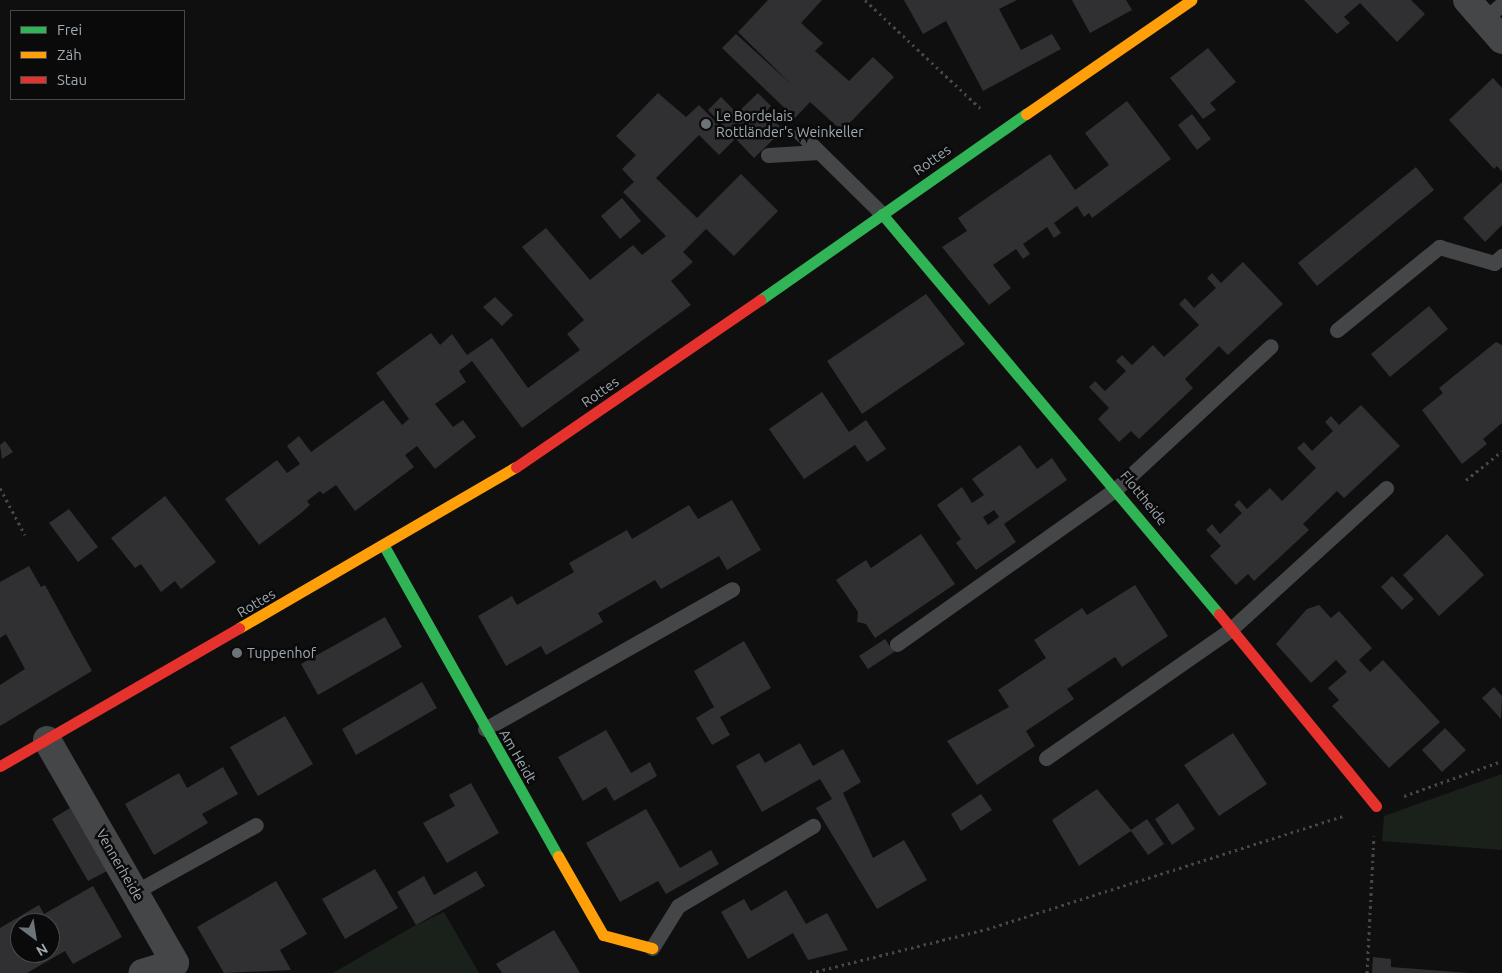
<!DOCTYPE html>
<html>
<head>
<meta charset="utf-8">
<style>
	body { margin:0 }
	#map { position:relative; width:1502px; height:973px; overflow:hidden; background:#0f0f10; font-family:Ubuntu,sans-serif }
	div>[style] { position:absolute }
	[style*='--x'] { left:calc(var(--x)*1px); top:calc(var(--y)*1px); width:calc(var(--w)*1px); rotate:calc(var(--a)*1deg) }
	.green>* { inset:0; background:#1a201a }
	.building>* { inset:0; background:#303032 }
	.path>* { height:3px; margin-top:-1.5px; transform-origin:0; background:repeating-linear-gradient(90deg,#45484a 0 2.5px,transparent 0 6.5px) }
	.lane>* { height:15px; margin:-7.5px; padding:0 7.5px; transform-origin:7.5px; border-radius:7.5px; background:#444648 }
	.street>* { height:28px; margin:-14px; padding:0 14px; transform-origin:14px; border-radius:14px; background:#444648 }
	.fast>* { height:11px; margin:-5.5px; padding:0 5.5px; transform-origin:5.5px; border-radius:5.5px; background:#30b455 }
	.slow>* { height:11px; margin:-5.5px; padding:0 5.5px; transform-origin:5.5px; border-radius:5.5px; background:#ff9f0a }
	.jam>* { height:11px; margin:-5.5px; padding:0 5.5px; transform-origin:5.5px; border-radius:5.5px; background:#e5322d }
	.dots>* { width:14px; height:14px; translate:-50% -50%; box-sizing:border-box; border:2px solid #0a0a0b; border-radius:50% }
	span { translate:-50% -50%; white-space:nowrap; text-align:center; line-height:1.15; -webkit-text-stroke:5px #0a0a0b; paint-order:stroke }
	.poi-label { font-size:14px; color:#a0aab1 }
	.left { translate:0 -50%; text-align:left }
	.street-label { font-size:14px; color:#a0aab1 }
	.legend { position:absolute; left:10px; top:10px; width:175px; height:90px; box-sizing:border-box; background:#0a0a0b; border:1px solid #464a4d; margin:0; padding:6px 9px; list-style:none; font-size:15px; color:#a0aab1 }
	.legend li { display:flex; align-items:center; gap:10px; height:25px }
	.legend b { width:25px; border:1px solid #464a4d }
	.north { position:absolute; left:10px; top:913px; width:50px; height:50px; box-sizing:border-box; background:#0a0a0b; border:1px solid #464a4d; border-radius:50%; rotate:149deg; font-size:14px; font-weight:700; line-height:20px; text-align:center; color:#a0aab1 }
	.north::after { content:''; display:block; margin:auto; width:18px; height:22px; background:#6d7479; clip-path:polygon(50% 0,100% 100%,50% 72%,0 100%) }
</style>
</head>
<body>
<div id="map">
	<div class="green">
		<i style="clip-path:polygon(1502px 774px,1502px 850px,1382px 841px,1384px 816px)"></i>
		<i style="clip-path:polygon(444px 912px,479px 973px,333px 973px,412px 927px)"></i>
	</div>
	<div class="building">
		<i style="clip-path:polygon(768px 0,822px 0,801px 23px,823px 43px,815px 51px,849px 81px,873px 57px,894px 77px,842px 131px,810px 102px,795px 118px,722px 48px,736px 34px,792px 85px,738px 32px)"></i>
		<i style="clip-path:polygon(904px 0,1017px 0,999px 9px,1021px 50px,1052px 34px,1061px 49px,983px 91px,946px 21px,923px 34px)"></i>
		<i style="clip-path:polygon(1072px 0,1126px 0,1132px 10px,1090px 33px)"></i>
		<i style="clip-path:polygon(1304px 0,1411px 0,1425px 14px,1397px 42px,1360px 3px,1344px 17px,1350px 23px,1337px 34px)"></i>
		<i style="clip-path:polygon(1208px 48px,1236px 82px,1210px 103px,1216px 110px,1203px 119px,1170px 78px)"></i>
		<i style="clip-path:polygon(1493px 78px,1502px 88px,1502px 172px,1497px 166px,1494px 169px,1449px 120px)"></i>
		<i style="clip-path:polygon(658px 93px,686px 117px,699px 105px,734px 140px,719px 155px,699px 135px,656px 178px,697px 218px,741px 174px,778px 211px,734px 256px,706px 229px,683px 252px,693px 262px,671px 281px,691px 305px,522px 428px,472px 361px,459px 371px,466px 382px,435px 404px,453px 427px,463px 420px,476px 437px,435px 469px,417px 446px,405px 455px,414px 467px,355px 511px,336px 485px,323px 494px,320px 491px,307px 501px,310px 505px,300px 514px,259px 545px,225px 499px,277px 460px,287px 473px,300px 464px,287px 446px,299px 436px,311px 452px,383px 400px,402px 425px,409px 419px,376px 373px,431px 333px,440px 345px,452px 334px,467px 355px,492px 338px,528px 388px,580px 350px,567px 334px,584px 320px,522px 247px,546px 228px,590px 280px,633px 245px,642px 255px,666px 236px,623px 192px,634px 182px,622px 169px,636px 155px,616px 136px)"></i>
		<i style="clip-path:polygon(758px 93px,771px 106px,766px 112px,783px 130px,754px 158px,708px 110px,721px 97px,737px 113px)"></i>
		<i style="clip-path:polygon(1127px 101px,1171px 159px,1092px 218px,1089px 213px,1084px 217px,1077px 206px,1054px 223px,1061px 233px,1054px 238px,1047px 227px,1023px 244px,1030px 254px,1023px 259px,1016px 249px,993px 265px,1011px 288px,989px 305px,942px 247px,967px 231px,958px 218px,1050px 154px,1075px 190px,1109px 165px,1085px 133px)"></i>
		<i style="clip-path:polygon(1192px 114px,1211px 139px,1197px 150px,1178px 125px)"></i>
		<i style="clip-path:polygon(1416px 167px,1434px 190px,1317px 286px,1298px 263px)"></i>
		<i style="clip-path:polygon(1502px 182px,1502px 225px,1485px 242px,1463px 218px)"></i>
		<i style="clip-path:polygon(622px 198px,641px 221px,620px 239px,601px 216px)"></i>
		<i style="clip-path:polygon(1243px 262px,1283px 304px,1228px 355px,1219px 346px,1185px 379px,1193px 388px,1139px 439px,1131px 431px,1119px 442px,1098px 419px,1109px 408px,1089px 387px,1095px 381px,1105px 391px,1126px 371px,1116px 361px,1122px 355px,1132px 365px,1153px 345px,1164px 357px,1199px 325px,1179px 304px,1185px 298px,1194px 308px,1216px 288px,1207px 278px,1212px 273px,1221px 283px)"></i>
		<i style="clip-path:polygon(926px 294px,965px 344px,862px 414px,827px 361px)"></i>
		<i style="clip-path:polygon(495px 297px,513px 315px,502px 326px,483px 307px)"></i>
		<i style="clip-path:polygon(1429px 306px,1448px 329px,1390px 377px,1371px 354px)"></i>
		<i style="clip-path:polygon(1496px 342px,1502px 345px,1502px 423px,1483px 439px,1487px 444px,1462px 464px,1422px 410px,1443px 393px,1439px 388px)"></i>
		<i style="clip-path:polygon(822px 392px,849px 432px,866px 420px,886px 449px,867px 462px,855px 445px,804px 479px,769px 429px)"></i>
		<i style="clip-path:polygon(1361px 405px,1400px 446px,1344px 498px,1337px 491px,1303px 524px,1309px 530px,1254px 581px,1248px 574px,1236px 585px,1210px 556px,1221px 546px,1206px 530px,1212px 524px,1220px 534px,1242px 513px,1234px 505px,1239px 500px,1247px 509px,1270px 488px,1282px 501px,1316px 468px,1297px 448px,1304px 442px,1312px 451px,1333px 431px,1325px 422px,1331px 416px,1339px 425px)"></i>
		<i style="clip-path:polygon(5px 441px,13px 452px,2px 459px,0 445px)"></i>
		<i style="clip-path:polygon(evenodd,1020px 445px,1037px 469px,1052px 458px,1067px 480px,1004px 524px,1016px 542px,976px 570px,956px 543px,961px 539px,937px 505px,962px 487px,972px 503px,984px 495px,972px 479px,1020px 445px,994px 510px,999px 517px,988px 525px,983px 517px,994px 510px)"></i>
		<i style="clip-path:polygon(165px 496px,216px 562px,181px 589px,175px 581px,161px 592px,141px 564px,135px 568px,111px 538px)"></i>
		<i style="clip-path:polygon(732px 500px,761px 550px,727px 570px,719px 556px,661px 589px,655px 580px,598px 613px,603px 622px,546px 655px,541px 646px,506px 666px,478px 616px,512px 596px,517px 605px,574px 572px,569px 563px,627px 530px,632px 539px,689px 505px,698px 519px)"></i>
		<i style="clip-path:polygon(69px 509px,98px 547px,78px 562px,49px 523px)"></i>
		<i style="clip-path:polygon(921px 534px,955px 584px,875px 638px,866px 624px,857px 622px,858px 612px,836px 580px,866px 560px,871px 568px)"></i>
		<i style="clip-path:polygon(1447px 534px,1484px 575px,1439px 616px,1403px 575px)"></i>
		<i style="clip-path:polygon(29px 566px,41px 587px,45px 585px,92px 671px,0 726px,0 685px,25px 669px,6px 634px,0 638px,0 582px)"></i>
		<i style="clip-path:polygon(1392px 576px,1414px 599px,1402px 610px,1381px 587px)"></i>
		<i style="clip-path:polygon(1135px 585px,1168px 636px,1122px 667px,1115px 657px,1067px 689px,1074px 699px,1026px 731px,1035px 746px,977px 785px,947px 741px,1009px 707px,998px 690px,1046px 658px,1034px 640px,1082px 608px,1087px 615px)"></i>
		<i style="clip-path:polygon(1319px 605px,1331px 618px,1339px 611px,1372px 648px,1359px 660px,1370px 672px,1383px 660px,1440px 722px,1389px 768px,1332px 706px,1339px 700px,1328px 688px,1347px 672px,1336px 660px,1311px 683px,1276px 644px,1307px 609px)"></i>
		<i style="clip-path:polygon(385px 617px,402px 647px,318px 695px,301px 664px)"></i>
		<i style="clip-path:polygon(885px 639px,894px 652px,868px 669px,859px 656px)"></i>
		<i style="clip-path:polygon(744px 641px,771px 688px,720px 717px,730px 735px,712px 745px,696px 718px,714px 707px,694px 671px)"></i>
		<i style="clip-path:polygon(422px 682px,437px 708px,356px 755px,342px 729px)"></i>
		<i style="clip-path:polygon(1494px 687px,1502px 696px,1501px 719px,1482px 698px)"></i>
		<i style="clip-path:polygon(285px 716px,313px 764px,258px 796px,230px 747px)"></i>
		<i style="clip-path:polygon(1445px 728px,1466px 750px,1442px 772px,1422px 750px)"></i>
		<i style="clip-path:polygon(606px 730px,631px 773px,650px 762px,657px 776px,614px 801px,606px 787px,583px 801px,558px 757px)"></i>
		<i style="clip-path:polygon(1233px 733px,1267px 784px,1219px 816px,1184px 765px)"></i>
		<i style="clip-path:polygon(800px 743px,813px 766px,843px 749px,861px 782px,843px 793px,873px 858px,904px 840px,927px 880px,877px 909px,816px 808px,832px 799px,820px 779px,762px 812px,736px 766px,759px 753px,765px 763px)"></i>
		<i style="clip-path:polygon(223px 767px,238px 794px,202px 814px,208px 823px,154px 855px,125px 804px,179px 773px,187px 788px)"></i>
		<i style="clip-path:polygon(471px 783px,499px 833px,447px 863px,423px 823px,455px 806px,449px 795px)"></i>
		<i style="clip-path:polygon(1097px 789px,1131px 830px,1147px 819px,1164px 844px,1148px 855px,1131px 831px,1079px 866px,1052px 820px)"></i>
		<i style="clip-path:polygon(981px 794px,992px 810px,961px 831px,951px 814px)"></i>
		<i style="clip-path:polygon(1178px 803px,1195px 829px,1172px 845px,1155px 819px)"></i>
		<i style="clip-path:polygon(70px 808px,107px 871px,88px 881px,52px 819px)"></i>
		<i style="clip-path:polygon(646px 809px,680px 868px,711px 850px,719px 864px,666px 894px,658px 881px,620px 902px,586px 843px)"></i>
		<i style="clip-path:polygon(375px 869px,398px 908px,345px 939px,322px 899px)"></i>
		<i style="clip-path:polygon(476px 871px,485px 886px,416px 925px,397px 892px,424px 876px,434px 895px)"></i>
		<i style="clip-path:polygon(276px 881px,307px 934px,280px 950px,291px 970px,224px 973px,197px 927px)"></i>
		<i style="clip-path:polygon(evenodd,93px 886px,122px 937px,73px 964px,65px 951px,27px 973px,0 973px,0 928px,39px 905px,44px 914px,93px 886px,20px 923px,50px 923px,50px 953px,20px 953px,20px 923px)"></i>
		<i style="clip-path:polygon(786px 890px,806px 924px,827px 913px,848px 950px,808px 960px,793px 933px,748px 959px,721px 912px,744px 899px,751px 911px)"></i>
		<i style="clip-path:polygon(554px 930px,580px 973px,502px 973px,496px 964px)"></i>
		<i style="clip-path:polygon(1373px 957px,1391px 959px,1391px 967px,1469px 973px,1372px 973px)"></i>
	</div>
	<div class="path">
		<i style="--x:865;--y:0;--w:158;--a:43.2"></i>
		<i style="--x:1466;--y:480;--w:46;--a:-38.9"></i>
		<i style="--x:0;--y:488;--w:53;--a:62"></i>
		<i style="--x:1404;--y:796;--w:104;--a:-19.7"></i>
		<i style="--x:810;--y:973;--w:182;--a:-14"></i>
		<i style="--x:987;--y:929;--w:374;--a:-17.6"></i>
		<i style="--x:1367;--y:973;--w:137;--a:-87.1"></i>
	</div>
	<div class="lane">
		<i style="--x:1484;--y:20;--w:24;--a:-42"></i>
		<i style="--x:800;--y:133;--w:115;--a:44.6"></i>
		<i style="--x:768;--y:155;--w:51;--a:-3.4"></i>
		<i style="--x:1337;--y:330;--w:132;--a:-39.1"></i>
		<i style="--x:1439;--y:247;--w:57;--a:16.2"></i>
		<i style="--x:1494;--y:263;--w:11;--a:-41"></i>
		<i style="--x:897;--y:644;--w:270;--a:-35.3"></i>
		<i style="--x:1117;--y:488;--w:209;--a:-42.7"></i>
		<i style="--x:485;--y:729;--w:284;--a:-29.5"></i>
		<i style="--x:1046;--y:758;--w:224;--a:-34.8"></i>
		<i style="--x:1230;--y:630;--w:211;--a:-42.3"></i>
		<i style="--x:135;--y:892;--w:138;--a:-29"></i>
		<i style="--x:652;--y:948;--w:49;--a:-58.2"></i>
		<i style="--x:678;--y:906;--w:157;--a:-30.7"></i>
	</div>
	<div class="street">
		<i style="--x:1467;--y:0;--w:53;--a:48.8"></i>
		<i style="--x:47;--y:740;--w:257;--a:60.1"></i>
		<i style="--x:175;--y:963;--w:34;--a:163"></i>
	</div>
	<div class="fast">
		<i style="--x:882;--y:214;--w:523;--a:49.89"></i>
		<i style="--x:760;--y:300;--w:325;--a:-35"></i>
		<i style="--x:384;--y:546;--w:355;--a:60.7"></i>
	</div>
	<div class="slow">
		<i style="--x:1026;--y:114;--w:201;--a:-34.6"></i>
		<i style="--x:239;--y:628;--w:320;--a:-30.2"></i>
		<i style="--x:558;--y:856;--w:91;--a:60.3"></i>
		<i style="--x:603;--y:935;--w:51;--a:14.9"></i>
	</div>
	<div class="jam">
		<i style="--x:516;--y:467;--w:296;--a:-34.4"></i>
		<i style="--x:1219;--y:614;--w:248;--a:50.7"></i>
		<i style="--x:0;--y:766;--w:276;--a:-30"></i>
	</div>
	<div class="dots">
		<i style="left:706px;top:124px;background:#6d7479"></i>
		<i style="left:237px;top:653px;background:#6d7479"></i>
	</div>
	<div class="poi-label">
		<span class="left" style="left:716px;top:124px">Le Bordelais<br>Rottländer's Weinkeller</span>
		<span class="left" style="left:247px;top:653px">Tuppenhof</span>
	</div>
	<div class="street-label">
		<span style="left:932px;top:160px;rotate:-35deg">Rottes</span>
		<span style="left:600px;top:392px;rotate:-35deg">Rottes</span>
		<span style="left:1144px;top:498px;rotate:51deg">Flottheide</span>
		<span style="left:256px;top:603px;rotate:-31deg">Rottes</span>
		<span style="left:518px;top:756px;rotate:60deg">Am Heidt</span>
		<span style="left:120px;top:865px;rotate:60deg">Vennerheide</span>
	</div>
	<ul class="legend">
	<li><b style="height:6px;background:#30b455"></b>Frei</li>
	<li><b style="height:6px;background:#ff9f0a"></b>Zäh</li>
	<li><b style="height:6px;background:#e5322d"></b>Stau</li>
	</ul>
	<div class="north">N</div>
</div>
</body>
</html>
